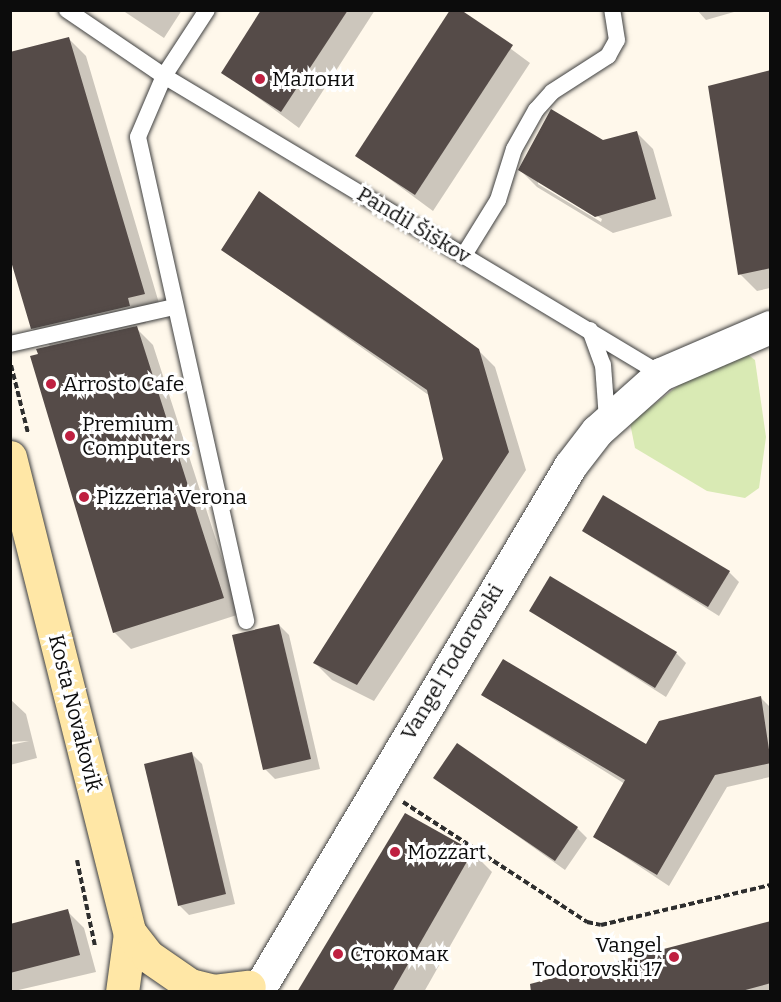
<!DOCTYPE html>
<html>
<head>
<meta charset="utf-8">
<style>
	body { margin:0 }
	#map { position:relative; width:781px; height:1002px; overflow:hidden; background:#fff8eb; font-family:Bitter,serif }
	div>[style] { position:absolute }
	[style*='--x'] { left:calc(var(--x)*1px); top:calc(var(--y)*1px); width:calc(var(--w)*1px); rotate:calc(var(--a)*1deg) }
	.green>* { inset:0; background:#d9eab4 }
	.shadow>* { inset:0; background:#0003 }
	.building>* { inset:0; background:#554b48 }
	.path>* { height:4px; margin-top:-2px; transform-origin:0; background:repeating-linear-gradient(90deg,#2e2e2e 0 6px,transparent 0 9px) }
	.roads { filter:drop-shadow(0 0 2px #3f3f3f) drop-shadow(0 0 2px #3f3f3f) }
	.lane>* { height:16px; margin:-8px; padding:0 8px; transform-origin:8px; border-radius:8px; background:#fff }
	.street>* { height:33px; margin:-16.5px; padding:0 16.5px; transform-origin:16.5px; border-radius:16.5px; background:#fff }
	.secondary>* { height:33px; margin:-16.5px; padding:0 16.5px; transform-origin:16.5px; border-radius:16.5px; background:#ffe7a6 }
	.dots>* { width:16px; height:16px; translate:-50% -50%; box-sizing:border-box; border:3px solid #fff; border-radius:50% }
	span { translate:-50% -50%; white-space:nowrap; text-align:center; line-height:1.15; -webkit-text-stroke:6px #fff; paint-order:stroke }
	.poi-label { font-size:21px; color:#0c0c0c }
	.left { translate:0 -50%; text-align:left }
	.right { translate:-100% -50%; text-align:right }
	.street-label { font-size:21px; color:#0c0c0c }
	.frame { position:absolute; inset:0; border:12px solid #0c0c0c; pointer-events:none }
</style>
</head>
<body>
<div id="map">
	<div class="green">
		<i style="clip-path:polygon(747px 354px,755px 360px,766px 437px,759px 488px,745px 498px,707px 491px,635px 448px,630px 423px,697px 371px)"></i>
	</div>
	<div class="shadow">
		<i style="clip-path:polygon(122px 10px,182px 10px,164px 38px)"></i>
		<i style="clip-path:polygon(263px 10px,375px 10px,299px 128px,223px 72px)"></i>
		<i style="clip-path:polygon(458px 10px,530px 63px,433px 211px,357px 155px)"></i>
		<i style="clip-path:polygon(697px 10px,741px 10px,706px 20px)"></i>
		<i style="clip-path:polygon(69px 39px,86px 56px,161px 310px,144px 315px,146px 323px,134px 326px,153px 345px,240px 614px,131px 649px,114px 632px,40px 355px,51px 347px,32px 328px)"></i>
		<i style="clip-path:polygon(770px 72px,770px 288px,757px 291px,740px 274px)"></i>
		<i style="clip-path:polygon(evenodd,636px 132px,653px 149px,672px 216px,613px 233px,537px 187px,520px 170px,636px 132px,538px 180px,602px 219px,601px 222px,538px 184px,538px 180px)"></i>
		<i style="clip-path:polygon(223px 250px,478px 350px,495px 367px,526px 470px,374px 701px,332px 680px,315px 663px,444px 459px,430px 396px)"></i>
		<i style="clip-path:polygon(583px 531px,729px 572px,739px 582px,719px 616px)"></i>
		<i style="clip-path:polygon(531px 611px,676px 653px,686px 663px,666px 697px)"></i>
		<i style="clip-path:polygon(279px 625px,289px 635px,320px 769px,275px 779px,265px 769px)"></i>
		<i style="clip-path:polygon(483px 695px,646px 746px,760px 697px,770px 707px,770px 777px,727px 787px,669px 886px,595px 837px,625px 784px)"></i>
		<i style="clip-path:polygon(10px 699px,26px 714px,37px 758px,10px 765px,10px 745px,29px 741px,10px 742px)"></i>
		<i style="clip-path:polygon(192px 754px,202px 764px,235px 904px,189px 915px,179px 905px)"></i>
		<i style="clip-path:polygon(435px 777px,577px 828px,587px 838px,565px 870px)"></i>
		<i style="clip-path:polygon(472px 852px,492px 872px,424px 992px,299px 992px)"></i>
		<i style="clip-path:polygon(67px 911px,84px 928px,96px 972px,10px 992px,10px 926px)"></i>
		<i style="clip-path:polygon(770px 922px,770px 992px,565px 992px)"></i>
	</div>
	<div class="building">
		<i style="clip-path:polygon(261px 10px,348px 10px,281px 112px,221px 73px)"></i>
		<i style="clip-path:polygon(450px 10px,461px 10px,513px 45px,415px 195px,355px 156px)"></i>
		<i style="clip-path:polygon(69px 37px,145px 294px,128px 298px,130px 306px,31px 329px,10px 258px,10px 52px)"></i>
		<i style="clip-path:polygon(771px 70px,771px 268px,738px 275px,708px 86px)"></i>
		<i style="clip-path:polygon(551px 109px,603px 140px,637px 131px,656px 199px,595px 217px,518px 170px)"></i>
		<i style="clip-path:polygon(259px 191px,479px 349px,509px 452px,357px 685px,313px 663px,443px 459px,427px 390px,221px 250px)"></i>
		<i style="clip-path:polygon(137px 326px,224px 598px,113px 633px,30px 356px,38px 354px,36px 349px)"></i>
		<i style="clip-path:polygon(603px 495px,730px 571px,708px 607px,582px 531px)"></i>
		<i style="clip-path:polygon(550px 576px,677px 652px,655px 688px,529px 611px)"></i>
		<i style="clip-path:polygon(279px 624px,311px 759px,263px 770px,232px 635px)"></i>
		<i style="clip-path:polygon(503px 659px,646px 744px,659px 721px,761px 696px,771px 763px,715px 775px,657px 875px,593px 837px,625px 780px,481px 695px)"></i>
		<i style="clip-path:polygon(457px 743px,578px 827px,555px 861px,433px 778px)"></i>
		<i style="clip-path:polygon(192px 752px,226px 894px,178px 906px,144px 764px)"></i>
		<i style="clip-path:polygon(405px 813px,473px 851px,392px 992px,297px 992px)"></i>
		<i style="clip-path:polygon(68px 909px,80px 955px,10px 973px,10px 924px)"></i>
		<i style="clip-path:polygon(771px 921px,771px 983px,738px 992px,531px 992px,530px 984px)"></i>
	</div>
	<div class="path">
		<i style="--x:11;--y:365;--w:70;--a:76"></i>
		<i style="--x:403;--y:802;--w:220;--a:33.1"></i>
		<i style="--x:587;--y:922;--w:14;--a:12"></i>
		<i style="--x:601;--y:925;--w:174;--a:-13.3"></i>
		<i style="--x:77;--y:860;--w:88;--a:78.2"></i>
	</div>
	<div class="roads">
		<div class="lane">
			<i style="--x:67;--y:10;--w:117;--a:34.2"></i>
			<i style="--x:164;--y:76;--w:579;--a:30.95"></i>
			<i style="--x:207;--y:10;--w:79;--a:123.1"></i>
			<i style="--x:164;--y:76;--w:66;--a:113.1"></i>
			<i style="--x:138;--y:137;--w:496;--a:77.4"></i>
			<i style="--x:464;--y:255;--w:65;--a:-58.3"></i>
			<i style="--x:498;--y:200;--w:53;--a:-72.6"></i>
			<i style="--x:514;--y:149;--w:45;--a:-60.6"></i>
			<i style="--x:536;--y:110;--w:24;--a:-48"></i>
			<i style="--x:552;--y:92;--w:67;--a:-32.7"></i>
			<i style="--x:608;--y:56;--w:18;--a:-61"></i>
			<i style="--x:617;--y:40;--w:30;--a:-99"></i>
			<i style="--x:590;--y:330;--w:37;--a:70"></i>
			<i style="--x:603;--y:365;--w:54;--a:85.8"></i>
			<i style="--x:10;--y:344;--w:168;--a:-12.7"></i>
		</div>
		<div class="street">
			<i style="--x:257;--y:992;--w:612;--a:-59.24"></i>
			<i style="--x:570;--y:466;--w:44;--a:-52.4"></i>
			<i style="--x:597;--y:431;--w:86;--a:-41.7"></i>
			<i style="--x:661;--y:374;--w:119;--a:-23.3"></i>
		</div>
		<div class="secondary">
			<i style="--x:10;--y:457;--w:491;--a:75.9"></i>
			<i style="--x:130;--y:933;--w:60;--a:97.7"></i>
			<i style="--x:130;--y:933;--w:29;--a:52"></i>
			<i style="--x:148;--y:956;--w:51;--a:34.6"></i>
			<i style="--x:190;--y:985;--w:25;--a:14"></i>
			<i style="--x:214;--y:991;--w:35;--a:-7"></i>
		</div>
	</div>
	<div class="dots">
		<i style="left:260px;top:79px;background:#bf2041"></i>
		<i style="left:51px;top:384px;background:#bf2041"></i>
		<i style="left:70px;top:436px;background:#bf2041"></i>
		<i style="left:84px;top:497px;background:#bf2041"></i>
		<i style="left:395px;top:852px;background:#bf2041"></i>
		<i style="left:338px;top:954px;background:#bf2041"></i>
		<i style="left:674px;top:957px;background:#bf2041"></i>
	</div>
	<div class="poi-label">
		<span class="left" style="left:272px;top:79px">Малони</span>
		<span class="left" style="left:63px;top:384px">Arrosto Cafe</span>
		<span class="left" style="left:82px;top:436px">Premium<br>Computers</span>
		<span class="left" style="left:96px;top:497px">Pizzeria Verona</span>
		<span class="left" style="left:407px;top:852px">Mozzart</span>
		<span class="right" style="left:662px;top:957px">Vangel<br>Todorovski 17</span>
		<span class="left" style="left:350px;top:954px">Стокомак</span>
	</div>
	<div class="street-label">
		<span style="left:414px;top:225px;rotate:31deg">Pandil Šiškov</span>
		<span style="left:452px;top:662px;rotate:-59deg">Vangel Todorovski</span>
		<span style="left:75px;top:713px;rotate:76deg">Kosta Novakoviḱ</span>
	</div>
	<div class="frame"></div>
</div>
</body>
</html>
